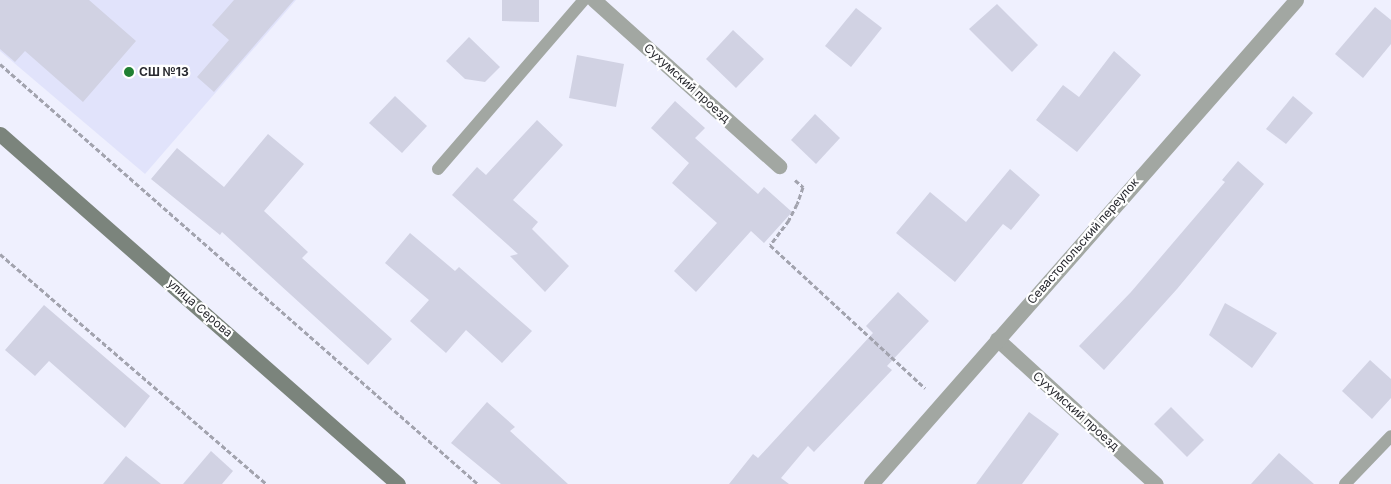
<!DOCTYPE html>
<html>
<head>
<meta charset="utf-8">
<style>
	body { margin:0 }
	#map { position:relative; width:1391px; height:484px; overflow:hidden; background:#eff0fe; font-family:Inter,sans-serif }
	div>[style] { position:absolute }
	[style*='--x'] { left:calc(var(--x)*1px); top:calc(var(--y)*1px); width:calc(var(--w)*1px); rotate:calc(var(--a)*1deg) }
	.built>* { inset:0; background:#e1e3fb }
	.building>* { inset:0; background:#d1d2e3 }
	.path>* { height:3px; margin-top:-1.5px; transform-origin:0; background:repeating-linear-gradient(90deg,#a2a3ae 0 5px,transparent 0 7.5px) }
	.lane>* { height:12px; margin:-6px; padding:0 6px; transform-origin:6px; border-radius:6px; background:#a2a7a2 }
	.street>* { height:15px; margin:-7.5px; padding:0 7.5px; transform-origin:7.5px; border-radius:7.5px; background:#a2a7a2 }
	.secondary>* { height:15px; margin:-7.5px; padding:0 7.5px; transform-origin:7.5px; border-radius:7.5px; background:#7b847c }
	.dots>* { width:14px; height:14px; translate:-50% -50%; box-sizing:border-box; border:2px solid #fff; border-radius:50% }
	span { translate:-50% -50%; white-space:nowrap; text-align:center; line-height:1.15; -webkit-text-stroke:4.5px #fff; paint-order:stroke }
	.poi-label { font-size:12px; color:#28292f; font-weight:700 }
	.left { translate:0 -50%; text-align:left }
	.street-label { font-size:12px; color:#28292f }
</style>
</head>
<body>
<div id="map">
	<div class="built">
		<i style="clip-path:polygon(0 0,296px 0,145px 174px,0 51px)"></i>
	</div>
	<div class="building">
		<i style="clip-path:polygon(0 0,89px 0,136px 41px,83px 102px,25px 51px,15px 62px,0 49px)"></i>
		<i style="clip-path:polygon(234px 0,294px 0,214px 92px,197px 77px,229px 40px,212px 25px)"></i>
		<i style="clip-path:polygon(502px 0,539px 0,539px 22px,502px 21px)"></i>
		<i style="clip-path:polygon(997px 4px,1038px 45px,1012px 72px,969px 29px)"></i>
		<i style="clip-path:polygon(1375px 7px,1391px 20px,1391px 44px,1363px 78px,1335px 54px)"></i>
		<i style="clip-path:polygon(856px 8px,882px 28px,851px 67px,825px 46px)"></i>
		<i style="clip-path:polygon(733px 30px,764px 59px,736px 88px,706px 59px)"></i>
		<i style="clip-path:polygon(469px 37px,500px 67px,485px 82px,465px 79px,446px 61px)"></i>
		<i style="clip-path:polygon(1114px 51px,1141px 75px,1077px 152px,1036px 120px,1063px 85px,1079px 97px)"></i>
		<i style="clip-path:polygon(577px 55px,624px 64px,616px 107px,569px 98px)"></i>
		<i style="clip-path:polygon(395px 96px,427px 126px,402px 153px,369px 123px)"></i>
		<i style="clip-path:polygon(1293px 96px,1313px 113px,1286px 144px,1266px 129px)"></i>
		<i style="clip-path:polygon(675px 101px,705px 128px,695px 138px,758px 194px,764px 187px,792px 212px,764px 243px,751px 231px,696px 292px,674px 271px,717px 223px,672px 183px,689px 163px,651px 128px)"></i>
		<i style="clip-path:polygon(815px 114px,840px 138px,816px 164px,791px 140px)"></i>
		<i style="clip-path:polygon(537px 120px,563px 145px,513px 200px,538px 222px,532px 229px,569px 266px,545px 292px,510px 256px,518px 254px,452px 195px,477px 167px,486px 175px)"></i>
		<i style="clip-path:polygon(268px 134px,304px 164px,264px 211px,308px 252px,302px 258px,392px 339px,368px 365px,222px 232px,220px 235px,151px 179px,177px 148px,224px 187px)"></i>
		<i style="clip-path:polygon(1238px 161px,1264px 184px,1177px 289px,1104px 370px,1079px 346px,1131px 292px,1225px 182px,1222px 180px)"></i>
		<i style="clip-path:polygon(1010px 169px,1040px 195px,1011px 230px,1003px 224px,955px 282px,896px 233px,930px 192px,966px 222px)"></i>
		<i style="clip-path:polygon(410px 233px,455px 271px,459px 267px,532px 331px,502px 363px,466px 330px,446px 353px,410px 321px,429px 300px,385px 263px)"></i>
		<i style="clip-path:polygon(898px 292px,929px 321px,887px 366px,892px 370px,814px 452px,808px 446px,781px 478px,789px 484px,729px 484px,753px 454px,758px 458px,873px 333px,866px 326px)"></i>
		<i style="clip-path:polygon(1225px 303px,1277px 333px,1252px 368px,1209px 335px)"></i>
		<i style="clip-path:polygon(44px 305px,150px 396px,125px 428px,49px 361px,35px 376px,5px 350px)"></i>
		<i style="clip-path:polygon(1370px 360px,1391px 379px,1391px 398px,1372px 419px,1342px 391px)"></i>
		<i style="clip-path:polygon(487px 402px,515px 427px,510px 431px,568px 484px,501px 484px,451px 443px)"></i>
		<i style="clip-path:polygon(1171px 407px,1204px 440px,1187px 457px,1154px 424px)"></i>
		<i style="clip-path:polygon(1029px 412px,1059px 434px,1022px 484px,976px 484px)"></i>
		<i style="clip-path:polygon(211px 451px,233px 471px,222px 484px,183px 484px)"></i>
		<i style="clip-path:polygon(1279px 453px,1314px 484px,1251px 484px)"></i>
		<i style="clip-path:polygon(126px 456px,161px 484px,103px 484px)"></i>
	</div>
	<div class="path">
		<i style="--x:0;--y:64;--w:636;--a:41.3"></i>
		<i style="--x:795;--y:180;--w:11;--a:41"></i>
		<i style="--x:803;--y:187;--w:18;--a:109"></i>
		<i style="--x:797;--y:204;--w:18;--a:117"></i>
		<i style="--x:789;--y:220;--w:31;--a:127"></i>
		<i style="--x:770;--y:245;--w:211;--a:42.7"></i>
		<i style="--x:0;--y:254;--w:352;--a:40.8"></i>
	</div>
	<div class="lane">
		<i style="--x:438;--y:169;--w:223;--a:-49.2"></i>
		<i style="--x:1345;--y:484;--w:66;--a:-46.2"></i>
	</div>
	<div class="street">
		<i style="--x:594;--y:0;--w:249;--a:41.9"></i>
		<i style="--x:997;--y:339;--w:215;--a:42.4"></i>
		<i style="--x:871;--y:484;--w:644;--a:-48.71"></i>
	</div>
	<div class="secondary">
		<i style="--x:0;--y:134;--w:530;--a:41.33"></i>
	</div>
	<div class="dots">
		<i style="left:129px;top:72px;background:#208033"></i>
	</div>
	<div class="poi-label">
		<span class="left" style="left:139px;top:72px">СШ №13</span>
	</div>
	<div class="street-label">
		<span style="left:687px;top:83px;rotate:42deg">Сухумский проезд</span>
		<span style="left:1083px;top:241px;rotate:-49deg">Севастопольский переулок</span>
		<span style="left:200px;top:308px;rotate:41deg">улица Серова</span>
		<span style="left:1076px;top:411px;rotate:42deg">Сухумский проезд</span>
	</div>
</div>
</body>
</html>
